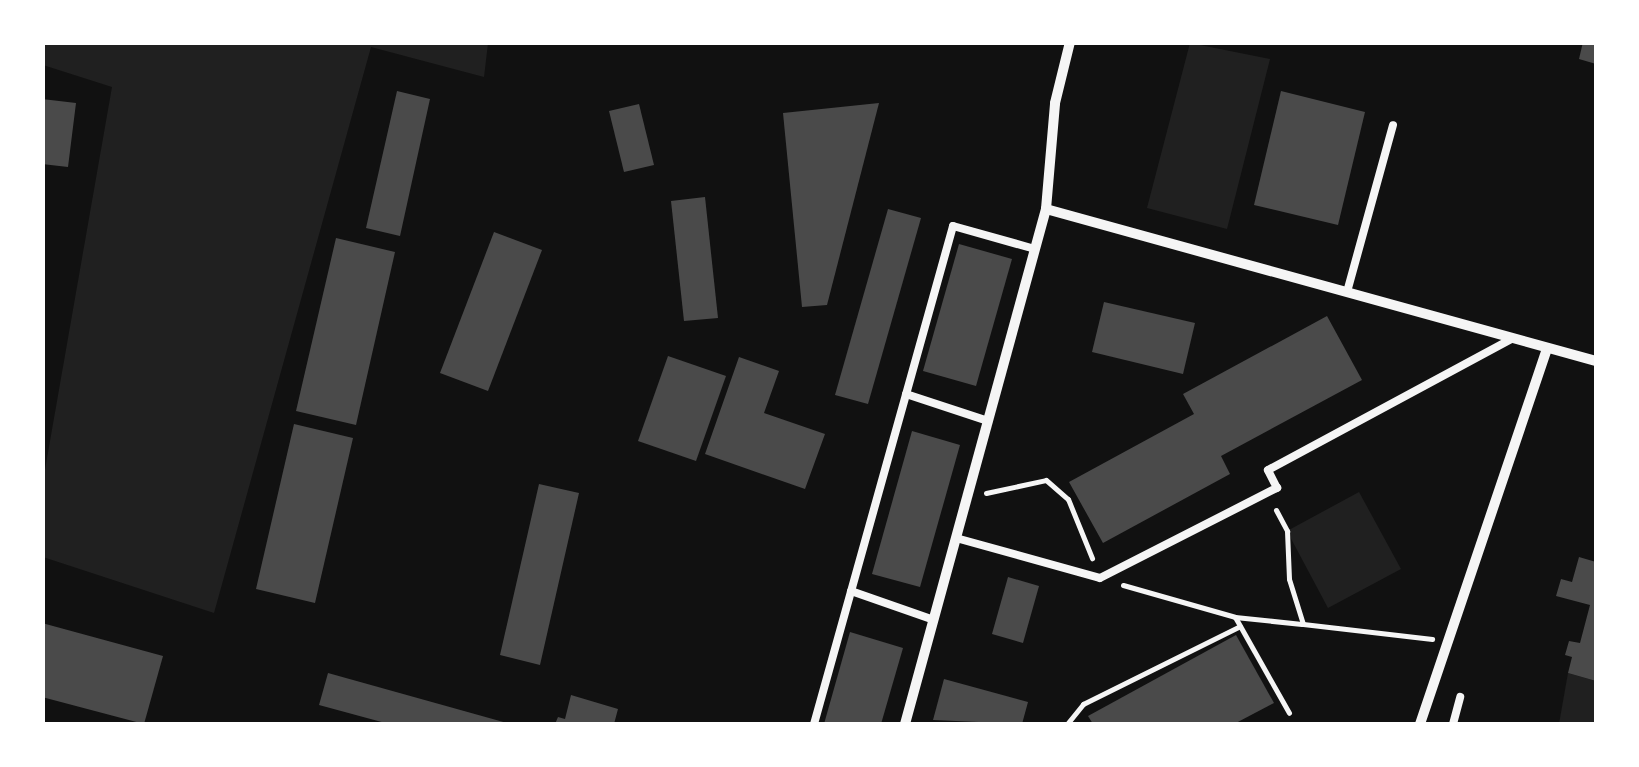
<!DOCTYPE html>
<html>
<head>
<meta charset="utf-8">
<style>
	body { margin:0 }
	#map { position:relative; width:1639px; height:767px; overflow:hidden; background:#111; font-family:"Libre Baskerville",serif }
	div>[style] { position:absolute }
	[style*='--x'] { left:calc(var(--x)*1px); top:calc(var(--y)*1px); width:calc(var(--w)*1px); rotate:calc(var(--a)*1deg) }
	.green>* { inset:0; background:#202020 }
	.building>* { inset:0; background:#4a4a4a }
	.path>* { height:5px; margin:-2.5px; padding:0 2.5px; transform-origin:2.5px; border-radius:2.5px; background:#f5f5f5 }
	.service>* { height:8px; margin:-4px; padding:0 4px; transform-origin:4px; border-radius:4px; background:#f5f5f5 }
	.minor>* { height:10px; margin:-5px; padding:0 5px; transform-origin:5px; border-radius:5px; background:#f5f5f5 }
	span { translate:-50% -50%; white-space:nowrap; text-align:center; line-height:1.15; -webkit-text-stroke:8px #fff; paint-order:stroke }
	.frame { position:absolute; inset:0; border:45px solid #fff; pointer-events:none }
</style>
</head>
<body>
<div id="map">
	<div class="green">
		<i style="clip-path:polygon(43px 42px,488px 43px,484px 77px,371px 47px,214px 613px,43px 557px,43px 481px,112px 87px,43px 65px)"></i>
		<i style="clip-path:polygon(1190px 43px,1270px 59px,1227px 229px,1147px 208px)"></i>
		<i style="clip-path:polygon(1359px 492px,1401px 569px,1328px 608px,1287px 531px)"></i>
		<i style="clip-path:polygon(1568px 673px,1596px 681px,1596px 724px,1559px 724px)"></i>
	</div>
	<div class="building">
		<i style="clip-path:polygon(1583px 42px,1596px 42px,1596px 64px,1579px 59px)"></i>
		<i style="clip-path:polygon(397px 91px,430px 99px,400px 236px,366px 228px)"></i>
		<i style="clip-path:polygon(1281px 91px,1365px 112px,1338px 225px,1254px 205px)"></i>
		<i style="clip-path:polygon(42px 99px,76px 103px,68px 167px,42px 164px)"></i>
		<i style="clip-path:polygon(879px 103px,827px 305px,802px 307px,783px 113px)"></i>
		<i style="clip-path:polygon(639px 104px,654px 165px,624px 172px,609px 111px)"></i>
		<i style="clip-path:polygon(705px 197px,718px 318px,684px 321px,671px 201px)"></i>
		<i style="clip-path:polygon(888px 209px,921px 218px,868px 404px,835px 395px)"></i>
		<i style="clip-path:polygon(494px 232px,542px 250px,488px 391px,440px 373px)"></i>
		<i style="clip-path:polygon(336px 238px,395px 252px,356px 425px,296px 411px)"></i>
		<i style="clip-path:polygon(959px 244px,1012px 259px,976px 386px,923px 371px)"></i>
		<i style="clip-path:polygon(1104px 302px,1195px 323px,1183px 374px,1092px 352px)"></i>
		<i style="clip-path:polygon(1327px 316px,1362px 380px,1221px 456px,1230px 474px,1103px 543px,1069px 482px,1194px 414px,1183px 394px)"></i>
		<i style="clip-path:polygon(668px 356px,726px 376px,696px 461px,638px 441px)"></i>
		<i style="clip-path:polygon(739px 357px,779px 371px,764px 413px,825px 434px,805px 489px,705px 454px)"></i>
		<i style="clip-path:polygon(294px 424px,353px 438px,315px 603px,256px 589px)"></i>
		<i style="clip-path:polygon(912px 431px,960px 445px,920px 587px,872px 574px)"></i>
		<i style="clip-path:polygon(539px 484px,579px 493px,540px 665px,500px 655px)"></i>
		<i style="clip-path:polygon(1579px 557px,1596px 562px,1596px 681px,1568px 673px,1572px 657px,1565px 655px,1569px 641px,1580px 643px,1590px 605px,1556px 596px,1561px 579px,1572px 582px)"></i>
		<i style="clip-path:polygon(1008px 577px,1039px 586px,1023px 643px,992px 634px)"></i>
		<i style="clip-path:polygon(42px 623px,163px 656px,144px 724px,42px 697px)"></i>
		<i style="clip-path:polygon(850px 632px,903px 648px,881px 724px,824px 724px)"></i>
		<i style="clip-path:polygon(1236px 635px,1274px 703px,1234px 724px,1093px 724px,1088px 716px)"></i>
		<i style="clip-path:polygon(328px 673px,507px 723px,507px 724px,389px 724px,319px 705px)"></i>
		<i style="clip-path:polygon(944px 679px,1028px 702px,1022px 724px,933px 720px)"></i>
		<i style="clip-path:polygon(571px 695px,618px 709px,614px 724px,555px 724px,558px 717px,565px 719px)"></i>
	</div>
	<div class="path">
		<i style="--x:986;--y:493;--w:61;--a:-12.2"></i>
		<i style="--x:1046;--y:480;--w:29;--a:41"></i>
		<i style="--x:1068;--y:499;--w:64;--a:67.9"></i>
		<i style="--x:1276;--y:510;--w:24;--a:62"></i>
		<i style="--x:1287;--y:531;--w:48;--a:87.6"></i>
		<i style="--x:1289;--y:579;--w:47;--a:72.7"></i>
		<i style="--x:1303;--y:624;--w:130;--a:6.6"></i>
		<i style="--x:1123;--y:585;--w:116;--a:15.9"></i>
		<i style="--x:1235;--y:617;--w:110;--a:60.6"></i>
		<i style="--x:1235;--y:617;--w:67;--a:6"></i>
		<i style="--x:1067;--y:724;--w:26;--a:-51"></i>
		<i style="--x:1083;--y:704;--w:175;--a:-26.4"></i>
	</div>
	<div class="service">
		<i style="--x:1347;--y:292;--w:173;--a:-74.6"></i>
		<i style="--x:906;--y:394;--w:86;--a:18.2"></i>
		<i style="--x:956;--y:538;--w:149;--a:15.5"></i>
		<i style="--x:1100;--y:578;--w:199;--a:-27"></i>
		<i style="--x:1277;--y:488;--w:20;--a:-117"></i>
		<i style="--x:1268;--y:470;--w:278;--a:-28.3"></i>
		<i style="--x:851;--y:591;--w:88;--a:19.3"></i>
		<i style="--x:814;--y:724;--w:517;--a:-74.4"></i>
		<i style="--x:953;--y:226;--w:85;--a:15.7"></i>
		<i style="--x:1453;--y:724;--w:28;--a:-75"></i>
	</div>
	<div class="minor">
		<i style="--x:1046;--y:209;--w:571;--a:15.45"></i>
		<i style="--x:905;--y:724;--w:534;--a:-74.69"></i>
		<i style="--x:1046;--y:209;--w:106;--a:-85.1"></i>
		<i style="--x:1055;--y:103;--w:63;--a:-76.2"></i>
		<i style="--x:1420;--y:724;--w:397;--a:-71.3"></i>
	</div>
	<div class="frame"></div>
</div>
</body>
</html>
